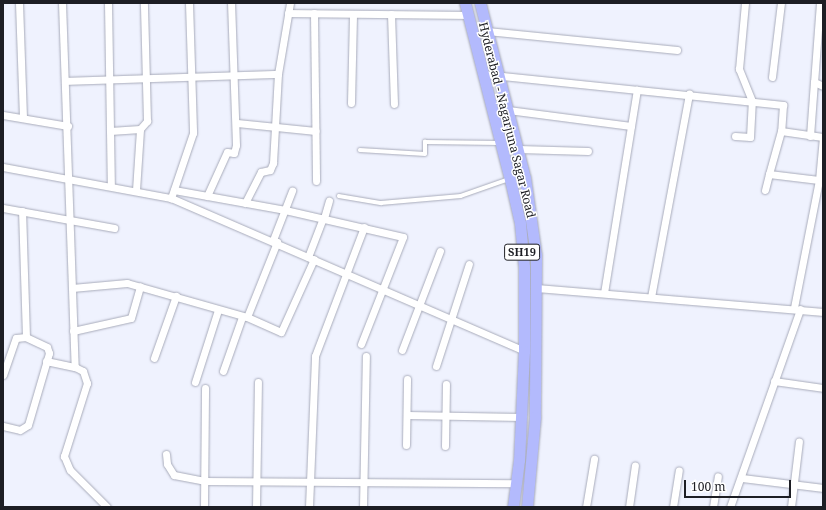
<!DOCTYPE html>
<html>
<head>
<meta charset="utf-8">
<style>
	body { margin:0 }
	#map { position:relative; width:826px; height:510px; overflow:hidden; background:#eff2fe; font-family:"Noto Serif",serif }
	div>[style] { position:absolute }
	[style*='--x'] { left:calc(var(--x)*1px); top:calc(var(--y)*1px); width:calc(var(--w)*1px); rotate:calc(var(--a)*1deg) }
	.roads { filter:drop-shadow(0 0 1px #a8abba) drop-shadow(0 0 1px #a8abba) }
	.service>* { height:3.5px; margin:-1.75px; padding:0 1.75px; transform-origin:1.75px; border-radius:1.75px; background:#fff }
	.minor>* { height:7px; margin:-3.5px; padding:0 3.5px; transform-origin:3.5px; border-radius:3.5px; background:#fff }
	.primary>* { height:11px; margin:-5.5px; padding:0 5.5px; transform-origin:5.5px; border-radius:5.5px; background:#b3bafd }
	span { translate:-50% -50%; white-space:nowrap; text-align:center; line-height:1.15; -webkit-text-stroke:3px #fff; paint-order:stroke }
	.shield-label span { padding:1px 3px; background:#fff; border:1px solid; border-radius:3px; -webkit-text-stroke-width:0 }
	.shield-label { font-size:11px; color:#1d1e24; font-weight:700 }
	.street-label { font-size:12px; color:#1d1e24 }
	.frame { position:absolute; inset:0; border:4px solid #1d1e24; pointer-events:none }
	.scale { position:absolute; left:684px; top:480px; width:107px; height:18px; box-sizing:border-box; border:2px solid #1d1e24; border-top:0; padding-left:5px; font-size:12px; line-height:14px; white-space:nowrap; color:#1d1e24; -webkit-text-stroke:3px #fff; paint-order:stroke }
</style>
</head>
<body>
<div id="map">
	<div class="roads">
		<div class="service">
			<i style="--x:360;--y:150;--w:65;--a:3.5"></i>
			<i style="--x:425;--y:154;--w:12;--a:-90"></i>
			<i style="--x:425;--y:142;--w:74;--a:0.8"></i>
			<i style="--x:339;--y:196;--w:43;--a:9.5"></i>
			<i style="--x:381;--y:203;--w:80;--a:-5"></i>
			<i style="--x:461;--y:196;--w:51;--a:-19.5"></i>
		</div>
		<div class="minor">
			<i style="--x:19;--y:3;--w:115;--a:88"></i>
			<i style="--x:62;--y:3;--w:364;--a:88"></i>
			<i style="--x:75;--y:367;--w:9;--a:27"></i>
			<i style="--x:83;--y:371;--w:13;--a:72"></i>
			<i style="--x:87;--y:383;--w:77;--a:107.5"></i>
			<i style="--x:64;--y:456;--w:15;--a:67"></i>
			<i style="--x:70;--y:470;--w:52;--a:45"></i>
			<i style="--x:108;--y:3;--w:182;--a:89.1"></i>
			<i style="--x:189;--y:3;--w:130;--a:88.2"></i>
			<i style="--x:193;--y:133;--w:69;--a:108.7"></i>
			<i style="--x:171;--y:198;--w:385;--a:23.4"></i>
			<i style="--x:820;--y:3;--w:79;--a:94.3"></i>
			<i style="--x:814;--y:82;--w:10;--a:24"></i>
			<i style="--x:288;--y:13;--w:180;--a:0.6"></i>
			<i style="--x:314;--y:13;--w:168;--a:89.3"></i>
			<i style="--x:391;--y:14;--w:90;--a:88.1"></i>
			<i style="--x:487;--y:31;--w:191;--a:5.7"></i>
			<i style="--x:483;--y:74;--w:302;--a:5.9"></i>
			<i style="--x:783;--y:105;--w:26;--a:94"></i>
			<i style="--x:781;--y:131;--w:45;--a:105.6"></i>
			<i style="--x:769;--y:174;--w:50;--a:6.8"></i>
			<i style="--x:819;--y:180;--w:130;--a:101.1"></i>
			<i style="--x:772;--y:77;--w:75;--a:-83.1"></i>
			<i style="--x:66;--y:81;--w:212;--a:-1.9"></i>
			<i style="--x:351;--y:103;--w:89;--a:-88.7"></i>
			<i style="--x:508;--y:110;--w:124;--a:7.4"></i>
			<i style="--x:3;--y:115;--w:66;--a:9.6"></i>
			<i style="--x:237;--y:123;--w:79;--a:5.8"></i>
			<i style="--x:110;--y:131;--w:30;--a:-4"></i>
			<i style="--x:140;--y:129;--w:11;--a:-49"></i>
			<i style="--x:147;--y:121;--w:118;--a:-91.5"></i>
			<i style="--x:781;--y:131;--w:42;--a:8.1"></i>
			<i style="--x:823;--y:137;--w:43;--a:95.3"></i>
			<i style="--x:819;--y:180;--w:4;--a:14"></i>
			<i style="--x:735;--y:136;--w:15;--a:4"></i>
			<i style="--x:750;--y:137;--w:36;--a:-87"></i>
			<i style="--x:752;--y:101;--w:35;--a:-112"></i>
			<i style="--x:739;--y:69;--w:66;--a:-84.8"></i>
			<i style="--x:810;--y:136;--w:54;--a:-85.8"></i>
			<i style="--x:518;--y:149;--w:70;--a:1.6"></i>
			<i style="--x:3;--y:167;--w:171;--a:10.5"></i>
			<i style="--x:136;--y:190;--w:61;--a:-86.2"></i>
			<i style="--x:174;--y:190;--w:113;--a:10.2"></i>
			<i style="--x:285;--y:210;--w:121;--a:12.9"></i>
			<i style="--x:403;--y:237;--w:115;--a:111.4"></i>
			<i style="--x:765;--y:190;--w:16;--a:-76"></i>
			<i style="--x:207;--y:196;--w:48;--a:-65.6"></i>
			<i style="--x:227;--y:152;--w:7;--a:8"></i>
			<i style="--x:234;--y:153;--w:8;--a:-76"></i>
			<i style="--x:236;--y:145;--w:142;--a:-92"></i>
			<i style="--x:245;--y:203;--w:35;--a:-63"></i>
			<i style="--x:261;--y:172;--w:9;--a:-13"></i>
			<i style="--x:270;--y:170;--w:8;--a:-67"></i>
			<i style="--x:273;--y:163;--w:89;--a:-86.8"></i>
			<i style="--x:278;--y:74;--w:72;--a:-80.4"></i>
			<i style="--x:3;--y:208;--w:113;--a:10.2"></i>
			<i style="--x:324;--y:218;--w:18;--a:-74"></i>
			<i style="--x:273;--y:240;--w:53;--a:-68.8"></i>
			<i style="--x:308;--y:257;--w:42;--a:-69"></i>
			<i style="--x:72;--y:288;--w:55;--a:-5.2"></i>
			<i style="--x:127;--y:283;--w:125;--a:15.8"></i>
			<i style="--x:247;--y:317;--w:81;--a:-68.2"></i>
			<i style="--x:537;--y:288;--w:287;--a:4.8"></i>
			<i style="--x:604;--y:293;--w:206;--a:-80.8"></i>
			<i style="--x:651;--y:297;--w:207;--a:-79.4"></i>
			<i style="--x:247;--y:317;--w:37;--a:24"></i>
			<i style="--x:281;--y:332;--w:80;--a:-65.7"></i>
			<i style="--x:73;--y:331;--w:59;--a:-12.6"></i>
			<i style="--x:131;--y:318;--w:33;--a:-74"></i>
			<i style="--x:402;--y:350;--w:106;--a:-69"></i>
			<i style="--x:154;--y:358;--w:66;--a:-70.5"></i>
			<i style="--x:46;--y:361;--w:30;--a:12"></i>
			<i style="--x:436;--y:366;--w:107;--a:-72.1"></i>
			<i style="--x:223;--y:371;--w:57;--a:-70.6"></i>
			<i style="--x:3;--y:375;--w:39;--a:-71"></i>
			<i style="--x:16;--y:338;--w:10;--a:-6"></i>
			<i style="--x:774;--y:381;--w:49;--a:8.1"></i>
			<i style="--x:195;--y:382;--w:76;--a:-72.3"></i>
			<i style="--x:407;--y:415;--w:114;--a:1"></i>
			<i style="--x:3;--y:426;--w:17;--a:13"></i>
			<i style="--x:20;--y:430;--w:9;--a:-32"></i>
			<i style="--x:28;--y:425;--w:75;--a:-73.7"></i>
			<i style="--x:49;--y:353;--w:6;--a:-108"></i>
			<i style="--x:47;--y:347;--w:23;--a:-155"></i>
			<i style="--x:26;--y:337;--w:126;--a:-91.8"></i>
			<i style="--x:406;--y:445;--w:66;--a:-89.1"></i>
			<i style="--x:445;--y:446;--w:62;--a:-89.1"></i>
			<i style="--x:166;--y:454;--w:10;--a:84"></i>
			<i style="--x:167;--y:464;--w:13;--a:58"></i>
			<i style="--x:174;--y:475;--w:31;--a:11"></i>
			<i style="--x:204;--y:481;--w:313;--a:0.4"></i>
			<i style="--x:742;--y:478;--w:82;--a:7"></i>
			<i style="--x:204;--y:507;--w:119;--a:-89.5"></i>
			<i style="--x:256;--y:507;--w:125;--a:-89.1"></i>
			<i style="--x:309;--y:507;--w:151;--a:-87.7"></i>
			<i style="--x:315;--y:356;--w:138;--a:-69.2"></i>
			<i style="--x:363;--y:507;--w:151;--a:-88.9"></i>
			<i style="--x:586;--y:507;--w:49;--a:-80.5"></i>
			<i style="--x:629;--y:507;--w:42;--a:-81.9"></i>
			<i style="--x:673;--y:507;--w:37;--a:-81"></i>
			<i style="--x:713;--y:507;--w:31;--a:-81"></i>
			<i style="--x:730;--y:507;--w:210;--a:-70.5"></i>
			<i style="--x:791;--y:507;--w:66;--a:-83.1"></i>
		</div>
		<div class="primary">
			<i style="--x:465;--y:3;--w:182;--a:75.7"></i>
			<i style="--x:510;--y:179;--w:45;--a:77.2"></i>
			<i style="--x:520;--y:223;--w:44;--a:84.8"></i>
			<i style="--x:524;--y:267;--w:84;--a:90"></i>
			<i style="--x:524;--y:351;--w:109;--a:92.6"></i>
			<i style="--x:519;--y:460;--w:47;--a:97.3"></i>
			<i style="--x:480;--y:3;--w:181;--a:75.6"></i>
			<i style="--x:525;--y:178;--w:78;--a:81.9"></i>
			<i style="--x:536;--y:255;--w:162;--a:90.4"></i>
			<i style="--x:535;--y:417;--w:90;--a:95.1"></i>
		</div>
	</div>
	<div class="shield-label">
		<span style="left:522px;top:252px">SH19</span>
	</div>
	<div class="street-label">
		<span style="left:507px;top:120px;rotate:76deg">Hyderabad - Nagarjuna Sagar Road</span>
	</div>
	<div class="frame"></div>
	<div class="scale">100 m</div>
</div>
</body>
</html>
